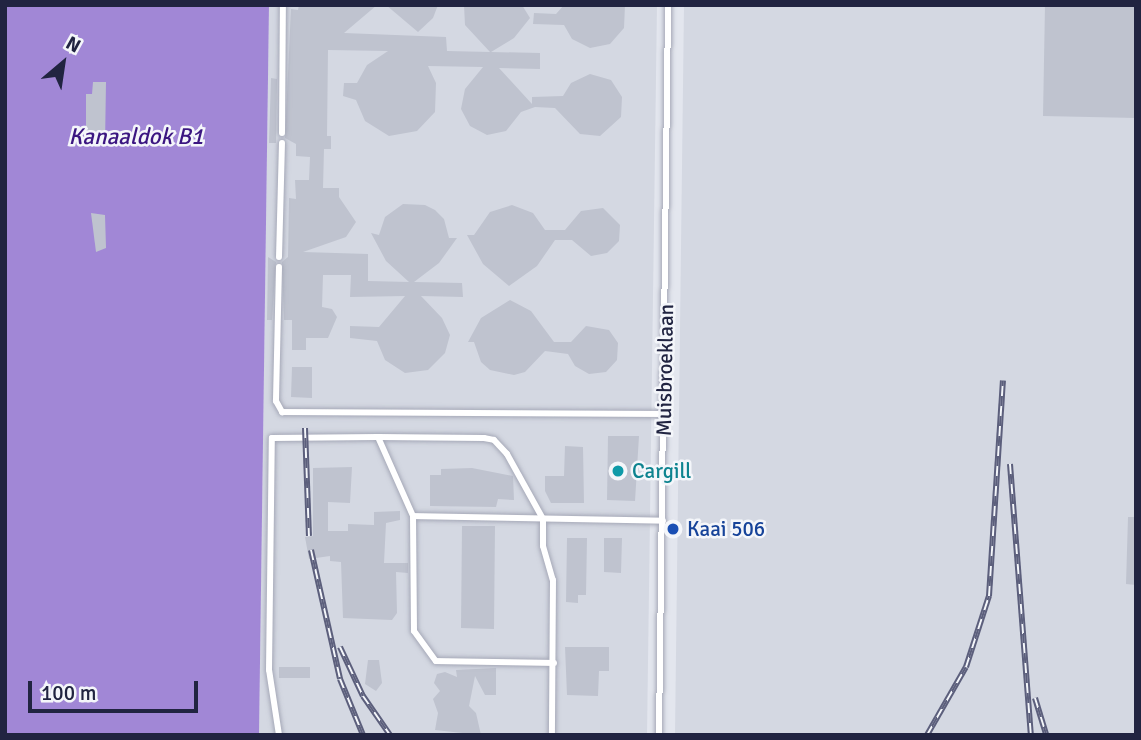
<!DOCTYPE html>
<html>
<head>
<meta charset="utf-8">
<style>
	body { margin:0 }
	#map { position:relative; width:1141px; height:740px; overflow:hidden; background:#e3e6ee; font-family:Signika,sans-serif }
	div>[style] { position:absolute }
	[style*='--x'] { left:calc(var(--x)*1px); top:calc(var(--y)*1px); width:calc(var(--w)*1px); rotate:calc(var(--a)*1deg) }
	.built>* { inset:0; background:#d4d8e2 }
	.water>* { inset:0; background:#a187d6 }
	.building>* { inset:0; background:#bfc3cf }
	.roads { filter:drop-shadow(0 0 2px #a5a8b7) drop-shadow(0 0 2px #a5a8b7) }
	.lane>* { height:6px; margin:-3px; padding:0 3px; transform-origin:3px; border-radius:3px; background:#fff }
	.rail>* { height:6px; margin-top:-3px; transform-origin:0; background:repeating-linear-gradient(90deg,#f4f6fa 0 10px,#5c5f7c 0 20px); box-sizing:border-box; border-block:2px solid #5c5f7c }
	.dots>* { width:19px; height:19px; translate:-50% -50%; box-sizing:border-box; border:4px solid #f4f6fa; border-radius:50% }
	span { translate:-50% -50%; white-space:nowrap; text-align:center; line-height:1.15; -webkit-text-stroke:5px #f4f6fa; paint-order:stroke }
	.street-label { font-size:21px; color:#212441 }
	.culture-label { font-size:21px; color:#0d838f }
	.left { translate:0 -50%; text-align:left }
	.transit-label { font-size:21px; color:#164399 }
	.water-label { font-size:23px; color:#3b1681; font-style:italic }
	.frame { position:absolute; inset:0; border:7px solid #212441; pointer-events:none }
	.north { position:absolute; left:28px; top:28px; width:70px; height:70px; -webkit-text-stroke:5px #f4f6fa; paint-order:stroke; rotate:29deg; font-size:19px; font-weight:700; line-height:28px; text-align:center; color:#212441 }
	.north::after { content:''; display:block; margin:auto; width:24px; height:32px; background:#212441; clip-path:polygon(50% 0,100% 100%,50% 72%,0 100%) }
	.scale { position:absolute; left:28px; top:681px; width:170px; height:32px; box-sizing:border-box; border:4px solid #212441; border-top:0; padding-left:9px; font-size:21px; line-height:24px; white-space:nowrap; color:#212441; -webkit-text-stroke:5px #f4f6fa; paint-order:stroke }
</style>
</head>
<body>
<div id="map">
	<div class="built">
		<i style="clip-path:polygon(269px 5px,657px 5px,647px 735px,259px 735px)"></i>
		<i style="clip-path:polygon(684px 5px,1136px 5px,1136px 735px,675px 735px)"></i>
	</div>
	<div class="water">
		<i style="clip-path:polygon(5px 5px,269px 5px,259px 735px,5px 735px)"></i>
	</div>
	<div class="building">
		<i style="clip-path:polygon(299px 5px,377px 5px,344px 33px,446px 37px,447px 51px,490px 52px,465px 25px,464px 5px,522px 5px,530px 18px,514px 38px,491px 52px,540px 53px,540px 69px,499px 68px,532px 104px,532px 97px,563px 96px,571px 83px,590px 74px,611px 80px,622px 97px,621px 117px,600px 136px,580px 134px,555px 108px,535px 107px,521px 112px,506px 131px,487px 135px,470px 126px,461px 109px,465px 89px,483px 67px,428px 66px,436px 83px,435px 112px,417px 131px,389px 136px,365px 121px,356px 100px,343px 96px,344px 83px,357px 83px,367px 65px,388px 51px,328px 50px,327px 136px,331px 136px,331px 149px,324px 149px,323px 188px,339px 188px,339px 197px,356px 222px,346px 237px,303px 252px,368px 254px,368px 281px,409px 282px,386px 261px,371px 233px,379px 235px,385px 217px,403px 204px,425px 205px,435px 210px,444px 219px,449px 238px,457px 238px,439px 263px,414px 282px,462px 283px,463px 297px,421px 296px,442px 318px,450px 335px,445px 353px,428px 370px,405px 373px,385px 360px,377px 341px,350px 338px,350px 326px,379px 327px,405px 296px,350px 297px,351px 275px,323px 275px,322px 307px,332px 309px,337px 317px,328px 338px,306px 338px,306px 350px,292px 350px,292px 320px,284px 320px,282px 262px,288px 257px,289px 198px,296px 199px,295px 180px,309px 180px,310px 157px,296px 156px,296px 144px,285px 138px,291px 9px,298px 10px)"></i>
		<i style="clip-path:polygon(386px 5px,438px 5px,433px 18px,418px 32px)"></i>
		<i style="clip-path:polygon(564px 5px,625px 5px,624px 28px,610px 44px,590px 48px,572px 39px,564px 25px,533px 24px,534px 13px,556px 14px)"></i>
		<i style="clip-path:polygon(1045px 5px,1136px 5px,1136px 118px,1043px 116px)"></i>
		<i style="clip-path:polygon(271px 78px,277px 79px,276px 143px,269px 143px)"></i>
		<i style="clip-path:polygon(93px 82px,106px 82px,105px 145px,91px 146px,86px 131px,86px 94px,92px 94px)"></i>
		<i style="clip-path:polygon(512px 205px,533px 213px,545px 230px,565px 230px,581px 211px,603px 208px,620px 225px,619px 241px,607px 253px,591px 256px,572px 240px,555px 240px,537px 266px,509px 286px,483px 264px,467px 235px,474px 235px,490px 212px)"></i>
		<i style="clip-path:polygon(91px 213px,105px 215px,106px 248px,96px 252px)"></i>
		<i style="clip-path:polygon(268px 257px,276px 262px,272px 320px,267px 320px)"></i>
		<i style="clip-path:polygon(510px 300px,531px 311px,554px 342px,571px 342px,586px 326px,609px 330px,618px 343px,617px 360px,606px 372px,589px 374px,575px 366px,568px 354px,545px 351px,525px 372px,514px 375px,490px 370px,481px 362px,474px 342px,468px 342px,481px 318px)"></i>
		<i style="clip-path:polygon(292px 367px,312px 367px,312px 398px,291px 397px)"></i>
		<i style="clip-path:polygon(608px 436px,639px 436px,635px 501px,607px 500px)"></i>
		<i style="clip-path:polygon(565px 446px,583px 447px,584px 503px,551px 503px,545px 491px,545px 476px,564px 476px)"></i>
		<i style="clip-path:polygon(352px 467px,350px 503px,328px 502px,328px 531px,348px 531px,348px 524px,374px 525px,374px 512px,400px 511px,400px 520px,386px 523px,384px 563px,408px 563px,408px 573px,396px 572px,397px 613px,392px 620px,343px 618px,341px 562px,330px 561px,330px 556px,309px 559px,305px 537px,313px 536px,313px 468px)"></i>
		<i style="clip-path:polygon(472px 468px,513px 476px,514px 500px,498px 499px,496px 507px,430px 506px,430px 475px,441px 475px,441px 469px)"></i>
		<i style="clip-path:polygon(1128px 517px,1136px 517px,1136px 585px,1126px 584px)"></i>
		<i style="clip-path:polygon(462px 526px,495px 526px,494px 629px,461px 628px)"></i>
		<i style="clip-path:polygon(567px 538px,587px 538px,586px 595px,578px 595px,578px 603px,566px 602px)"></i>
		<i style="clip-path:polygon(604px 538px,622px 538px,621px 573px,604px 572px)"></i>
		<i style="clip-path:polygon(565px 647px,609px 647px,609px 671px,599px 671px,598px 696px,567px 695px)"></i>
		<i style="clip-path:polygon(368px 660px,379px 660px,382px 683px,376px 691px,365px 684px)"></i>
		<i style="clip-path:polygon(279px 667px,310px 667px,310px 678px,279px 678px)"></i>
		<i style="clip-path:polygon(496px 668px,496px 695px,485px 695px,475px 676px,469px 706px,476px 713px,481px 735px,435px 730px,438px 713px,433px 699px,440px 691px,434px 683px,437px 674px,445px 672px,457px 677px,456px 670px)"></i>
	</div>
	<div class="roads">
		<div class="lane">
			<i style="--x:282;--y:133;--w:128;--a:-89.6"></i>
			<i style="--x:279;--y:257;--w:114;--a:-88.5"></i>
			<i style="--x:279;--y:267;--w:134;--a:91.3"></i>
			<i style="--x:276;--y:401;--w:13;--a:61"></i>
			<i style="--x:282;--y:412;--w:382;--a:0.3"></i>
			<i style="--x:378;--y:437;--w:86;--a:66.1"></i>
			<i style="--x:413;--y:516;--w:115;--a:89.5"></i>
			<i style="--x:414;--y:631;--w:37;--a:54"></i>
			<i style="--x:436;--y:661;--w:118;--a:1"></i>
			<i style="--x:413;--y:516;--w:250;--a:1.1"></i>
			<i style="--x:279;--y:735;--w:66;--a:-98.7"></i>
			<i style="--x:269;--y:670;--w:232;--a:-89.3"></i>
			<i style="--x:272;--y:438;--w:106;--a:-0.5"></i>
			<i style="--x:378;--y:437;--w:106;--a:0.5"></i>
			<i style="--x:484;--y:438;--w:10;--a:11"></i>
			<i style="--x:494;--y:440;--w:19;--a:47"></i>
			<i style="--x:507;--y:454;--w:74;--a:61"></i>
			<i style="--x:543;--y:519;--w:27;--a:90"></i>
			<i style="--x:543;--y:546;--w:35;--a:74"></i>
			<i style="--x:553;--y:580;--w:155;--a:90.4"></i>
			<i style="--x:659;--y:735;--w:730;--a:-89.29"></i>
		</div>
	</div>
	<div class="rail">
		<i style="--x:305;--y:428;--w:108;--a:87.9"></i>
		<i style="--x:1010;--y:464;--w:272;--a:85.6"></i>
		<i style="--x:311;--y:550;--w:132;--a:77.3"></i>
		<i style="--x:340;--y:679;--w:61;--a:67.7"></i>
		<i style="--x:340;--y:647;--w:54;--a:64.9"></i>
		<i style="--x:363;--y:696;--w:47;--a:55.3"></i>
		<i style="--x:1035;--y:698;--w:39;--a:73"></i>
		<i style="--x:927;--y:735;--w:78;--a:-60.2"></i>
		<i style="--x:966;--y:667;--w:75;--a:-72.1"></i>
		<i style="--x:989;--y:596;--w:216;--a:-86.3"></i>
	</div>
	<div class="dots">
		<i style="left:618px;top:471px;background:#0f9aa8"></i>
		<i style="left:673px;top:529px;background:#1a4fb4"></i>
	</div>
	<div class="street-label">
		<span style="left:665px;top:370px;rotate:-89deg">Muisbroeklaan</span>
	</div>
	<div class="culture-label">
		<span class="left" style="left:632px;top:471px">Cargill</span>
	</div>
	<div class="transit-label">
		<span class="left" style="left:687px;top:529px">Kaai 506</span>
	</div>
	<div class="water-label">
		<span style="left:136px;top:137px">Kanaaldok B1</span>
	</div>
	<div class="frame"></div>
	<div class="north">N</div>
	<div class="scale">100 m</div>
</div>
</body>
</html>
